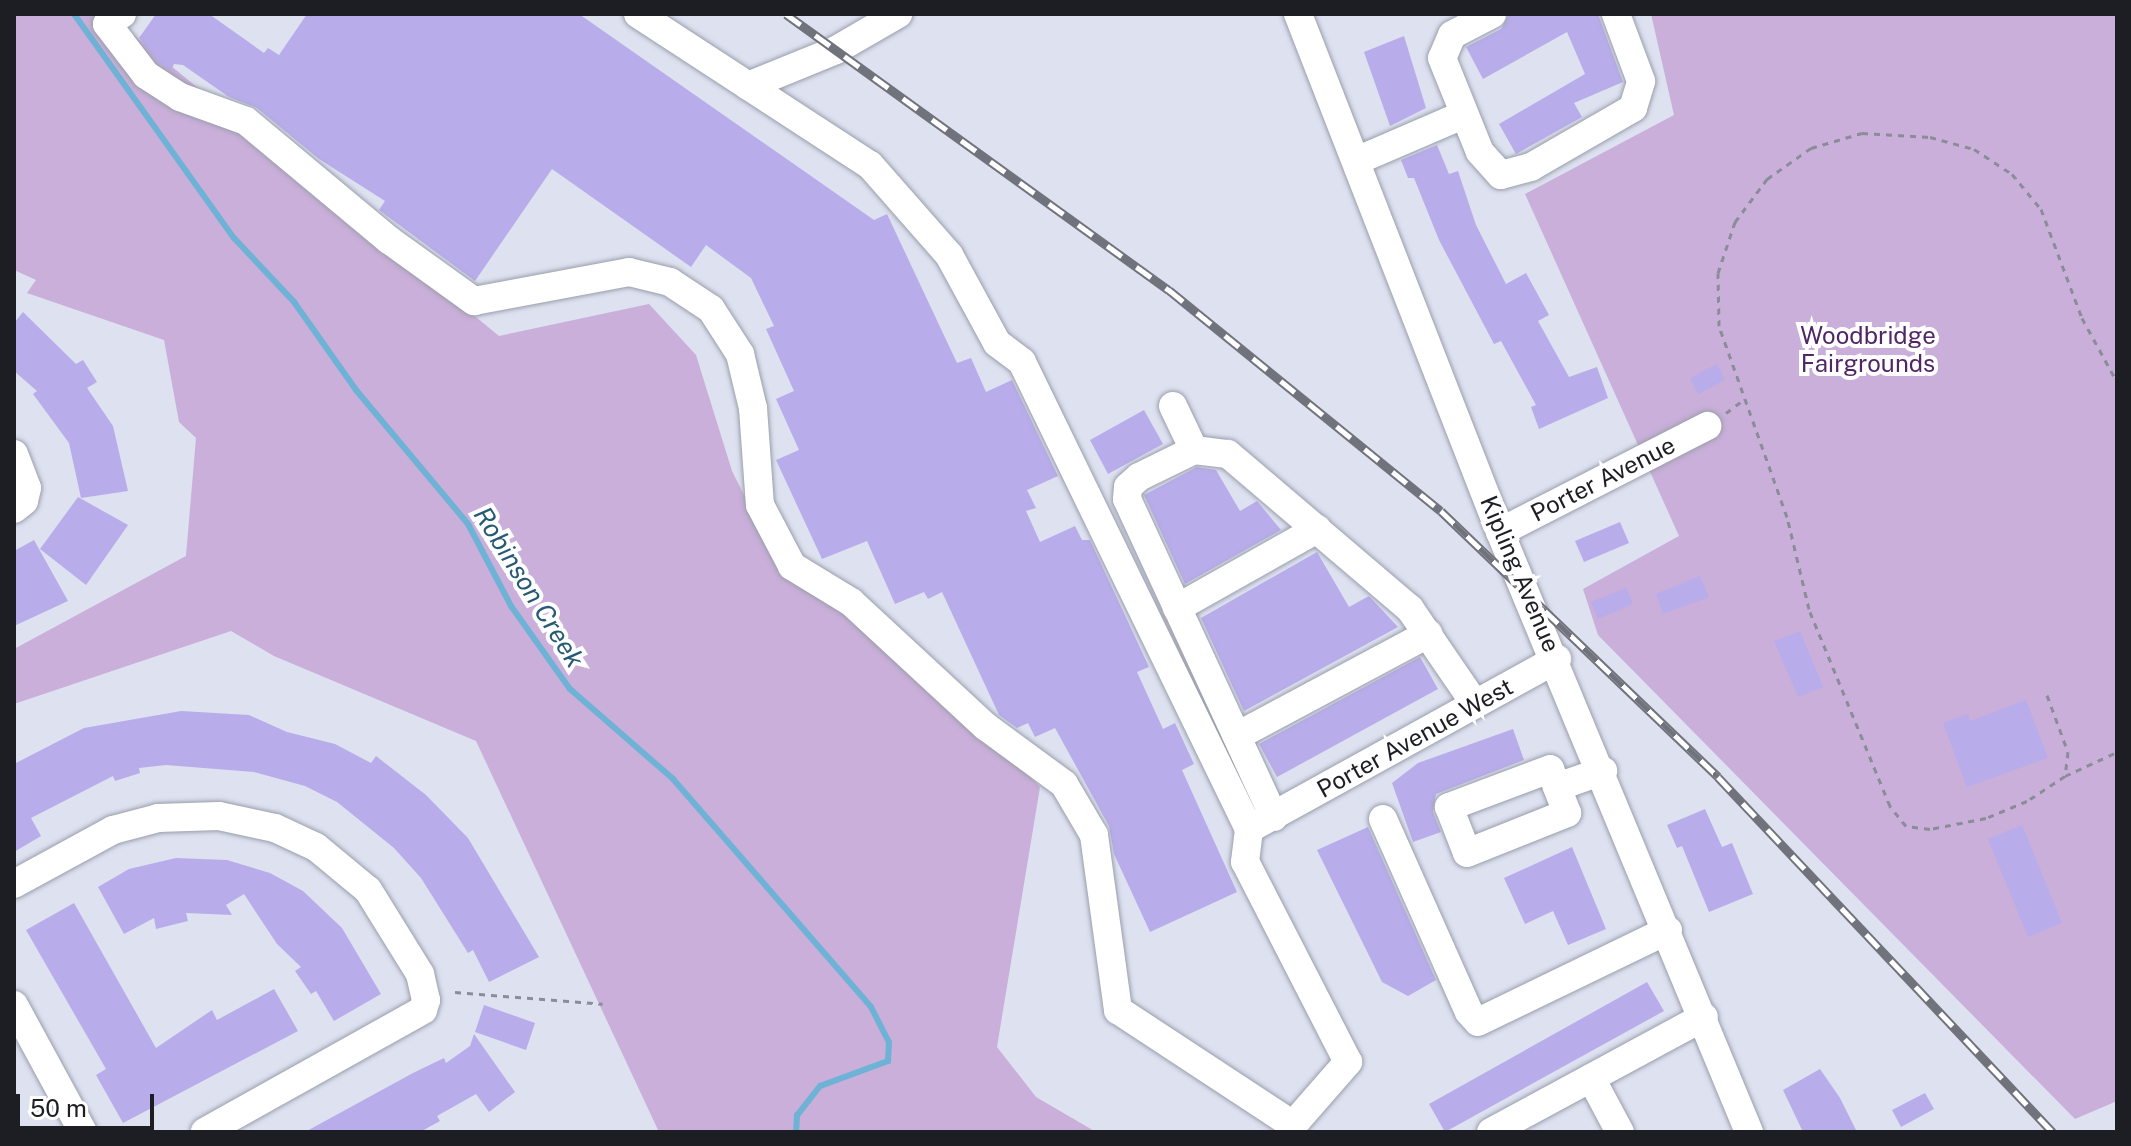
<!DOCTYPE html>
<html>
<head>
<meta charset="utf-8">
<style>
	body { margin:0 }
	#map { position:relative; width:2131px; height:1146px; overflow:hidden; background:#dde1f0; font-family:"Public Sans",sans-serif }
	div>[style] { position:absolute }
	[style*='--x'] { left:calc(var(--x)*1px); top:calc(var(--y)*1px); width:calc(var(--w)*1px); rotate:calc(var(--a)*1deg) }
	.green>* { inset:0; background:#c9afd9 }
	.stream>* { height:6px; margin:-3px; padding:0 3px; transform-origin:3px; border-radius:3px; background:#6eb2d5 }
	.building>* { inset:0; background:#b8adea }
	.path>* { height:3px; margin-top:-1.5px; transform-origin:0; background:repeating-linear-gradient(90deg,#8a8d98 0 6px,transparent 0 12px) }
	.roads { filter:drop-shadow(0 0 2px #9a9eab) drop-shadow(0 0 2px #9a9eab) }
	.minor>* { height:28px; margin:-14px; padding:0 14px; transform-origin:14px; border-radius:14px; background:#fff }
	.rail>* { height:9px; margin-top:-4.5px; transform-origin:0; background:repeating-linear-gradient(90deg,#fff 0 18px,#70737c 0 36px); box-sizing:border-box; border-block:2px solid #70737c }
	span { translate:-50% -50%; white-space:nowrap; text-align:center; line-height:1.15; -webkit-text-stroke:8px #fff; paint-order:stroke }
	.park-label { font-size:24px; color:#512667 }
	.street-label { font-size:24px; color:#1d1e23 }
	.water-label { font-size:26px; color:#265a74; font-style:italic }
	.frame { position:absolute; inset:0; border:16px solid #1d1e23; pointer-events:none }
	.scale { position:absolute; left:16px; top:1094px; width:138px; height:36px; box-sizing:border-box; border:4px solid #1d1e23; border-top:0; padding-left:10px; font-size:24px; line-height:28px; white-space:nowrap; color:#1d1e23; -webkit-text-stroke:6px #fff; paint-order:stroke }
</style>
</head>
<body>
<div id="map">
	<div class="green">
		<i style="clip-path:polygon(14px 14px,108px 14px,499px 336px,649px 304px,696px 355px,732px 471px,783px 573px,915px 661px,1040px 787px,997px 1047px,1036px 1097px,1096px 1132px,659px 1132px,476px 741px,274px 656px,231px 631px,14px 704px,14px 649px,186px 556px,196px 438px,179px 422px,164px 340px,27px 293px,36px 280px,14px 270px)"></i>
		<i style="clip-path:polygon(1651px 14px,2117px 14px,2117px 1101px,2075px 1119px,1598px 635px,1583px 589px,1679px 536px,1525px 194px,1674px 115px)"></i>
	</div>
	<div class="stream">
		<i style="--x:74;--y:14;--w:275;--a:54.5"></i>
		<i style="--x:234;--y:238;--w:88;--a:46.8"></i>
		<i style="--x:294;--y:302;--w:108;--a:54.8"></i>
		<i style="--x:356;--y:390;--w:175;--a:50.1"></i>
		<i style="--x:468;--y:524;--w:93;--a:62.3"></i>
		<i style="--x:511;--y:606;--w:102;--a:54.6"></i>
		<i style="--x:570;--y:689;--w:137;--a:41.1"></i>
		<i style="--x:673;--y:779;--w:302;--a:49"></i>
		<i style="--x:871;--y:1007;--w:39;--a:63"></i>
		<i style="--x:889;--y:1042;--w:19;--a:93"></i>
		<i style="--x:888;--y:1061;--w:72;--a:159.8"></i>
		<i style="--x:820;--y:1086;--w:37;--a:128"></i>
		<i style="--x:797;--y:1115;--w:17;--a:93"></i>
	</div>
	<div class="building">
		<i style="clip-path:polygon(156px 14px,209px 14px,264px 53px,268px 48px,279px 55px,307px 14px,579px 14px,874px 220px,887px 214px,957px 363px,971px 358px,986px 392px,1012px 380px,1058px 476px,1027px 490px,1036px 508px,1026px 511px,1040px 542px,1075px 526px,1082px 540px,1090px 540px,1149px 667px,1137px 672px,1163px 729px,1175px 723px,1194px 764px,1182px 770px,1237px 892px,1150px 932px,1114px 854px,1109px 826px,1055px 728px,1035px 737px,1028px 723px,1017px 728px,999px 715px,942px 592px,928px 599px,924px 592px,895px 604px,867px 541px,822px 559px,776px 460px,799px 450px,776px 399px,794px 391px,766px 329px,774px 326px,751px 278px,706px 245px,691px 267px,552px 169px,475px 281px,379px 210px,385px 201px,319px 159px,257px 108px,229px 97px,183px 65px,174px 64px,171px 71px,158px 62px,139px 38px)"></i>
		<i style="clip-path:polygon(1509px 14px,1598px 14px,1623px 82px,1574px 103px,1582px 117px,1516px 154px,1499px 124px,1585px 74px,1567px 32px,1483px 79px,1466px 47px,1501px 29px)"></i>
		<i style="clip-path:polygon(1404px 36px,1426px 108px,1390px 126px,1364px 52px)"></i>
		<i style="clip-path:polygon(1437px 145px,1449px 174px,1458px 171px,1476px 225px,1506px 284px,1526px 273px,1549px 315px,1538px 321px,1569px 377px,1597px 367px,1608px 398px,1539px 429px,1531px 407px,1536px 405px,1501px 341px,1494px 344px,1439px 240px,1414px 178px,1408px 178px,1401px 160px)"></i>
		<i style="clip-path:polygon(23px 312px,76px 364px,83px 360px,97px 382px,87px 388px,113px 426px,128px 491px,81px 498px,69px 443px,33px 394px,37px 391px,14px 371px,14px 323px)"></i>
		<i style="clip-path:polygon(1717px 364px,1725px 380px,1698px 394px,1690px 378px)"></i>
		<i style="clip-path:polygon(1144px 410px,1163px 444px,1108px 474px,1090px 440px)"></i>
		<i style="clip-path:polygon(1197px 467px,1216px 470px,1240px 511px,1257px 501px,1281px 530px,1185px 584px,1144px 495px)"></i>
		<i style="clip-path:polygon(78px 497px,128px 525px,86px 585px,40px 549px)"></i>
		<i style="clip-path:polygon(1620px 522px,1629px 543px,1584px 562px,1575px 541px)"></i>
		<i style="clip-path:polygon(34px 540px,68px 601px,14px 626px,14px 551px)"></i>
		<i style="clip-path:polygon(1317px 552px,1349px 607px,1369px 596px,1398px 627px,1244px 711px,1201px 618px)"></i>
		<i style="clip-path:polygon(1700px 576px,1709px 597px,1663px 614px,1656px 594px)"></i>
		<i style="clip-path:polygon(1626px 588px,1633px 604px,1598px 619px,1591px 602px)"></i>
		<i style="clip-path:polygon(1800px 631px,1823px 687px,1798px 697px,1774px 641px)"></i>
		<i style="clip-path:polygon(1420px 657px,1438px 689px,1277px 777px,1259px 744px)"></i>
		<i style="clip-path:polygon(2026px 700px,2048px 758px,1967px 787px,1943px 723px,1968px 714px,1970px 721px)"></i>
		<i style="clip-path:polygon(181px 711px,249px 715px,287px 732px,335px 744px,371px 763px,376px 756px,426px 795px,468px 838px,539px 957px,489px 982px,473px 950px,468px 953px,421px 878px,394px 848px,337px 802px,305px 786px,254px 772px,166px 765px,139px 768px,140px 773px,115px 781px,113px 776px,31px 818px,41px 836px,14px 852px,14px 764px,84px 728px)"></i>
		<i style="clip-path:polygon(1513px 729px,1524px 760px,1436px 794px,1433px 812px,1441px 832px,1413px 842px,1392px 783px,1418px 763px)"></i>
		<i style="clip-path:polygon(1705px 809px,1722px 847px,1732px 843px,1753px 894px,1709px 912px,1682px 846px,1677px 848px,1667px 825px)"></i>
		<i style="clip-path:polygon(2022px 825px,2062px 923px,2028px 937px,1988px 839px)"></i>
		<i style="clip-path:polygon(1368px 827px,1436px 980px,1408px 996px,1382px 982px,1317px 850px)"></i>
		<i style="clip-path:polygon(1572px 847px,1606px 929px,1568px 945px,1553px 911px,1525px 924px,1504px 878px)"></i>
		<i style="clip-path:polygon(176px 858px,227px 860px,270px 873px,303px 891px,342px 928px,381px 994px,334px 1021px,316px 991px,311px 994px,295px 971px,301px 967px,277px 944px,244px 894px,226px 905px,232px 915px,186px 913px,188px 921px,156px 929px,154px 918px,124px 934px,98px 887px,129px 869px)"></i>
		<i style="clip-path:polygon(74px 903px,156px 1048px,212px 1010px,217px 1020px,274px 989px,298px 1031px,123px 1123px,96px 1075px,106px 1069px,26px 930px)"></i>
		<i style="clip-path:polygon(1647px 982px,1664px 1011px,1445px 1132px,1429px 1104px)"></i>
		<i style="clip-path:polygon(484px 1005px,535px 1023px,526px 1050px,475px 1032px)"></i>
		<i style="clip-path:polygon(474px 1034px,515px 1092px,489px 1112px,476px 1094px,437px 1116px,440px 1121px,420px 1132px,305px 1132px,413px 1073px,444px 1058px,446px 1063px,470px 1046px)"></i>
		<i style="clip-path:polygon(1820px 1069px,1840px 1098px,1857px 1132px,1803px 1132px,1783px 1090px)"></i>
		<i style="clip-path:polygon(1925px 1093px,1934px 1109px,1901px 1127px,1892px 1110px)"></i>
	</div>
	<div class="path">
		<i style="--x:1726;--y:413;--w:20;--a:-37"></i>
		<i style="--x:2047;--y:695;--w:61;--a:69.8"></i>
		<i style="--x:2068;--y:752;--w:24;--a:97"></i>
		<i style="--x:2065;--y:776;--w:45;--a:146.7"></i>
		<i style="--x:2027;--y:801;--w:44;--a:157.5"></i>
		<i style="--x:1986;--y:818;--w:57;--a:168.9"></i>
		<i style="--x:1930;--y:829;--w:24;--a:-173"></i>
		<i style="--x:1906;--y:826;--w:26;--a:-129"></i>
		<i style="--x:1890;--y:806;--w:213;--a:-112.4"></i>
		<i style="--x:1809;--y:609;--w:95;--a:-103.4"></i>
		<i style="--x:1787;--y:517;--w:203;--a:-109.6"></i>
		<i style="--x:1719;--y:326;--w:53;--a:-91.1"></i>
		<i style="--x:1718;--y:273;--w:54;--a:-71.6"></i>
		<i style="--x:1735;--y:222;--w:54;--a:-53.3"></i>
		<i style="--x:1767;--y:179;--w:54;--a:-35.2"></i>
		<i style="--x:1811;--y:148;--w:53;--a:-16.4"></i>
		<i style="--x:1862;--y:133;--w:68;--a:3.4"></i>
		<i style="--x:1930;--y:137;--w:46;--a:15.3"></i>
		<i style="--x:1974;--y:149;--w:45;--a:33.3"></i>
		<i style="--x:2012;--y:174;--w:45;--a:50.4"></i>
		<i style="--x:2041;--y:209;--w:116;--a:69.4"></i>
		<i style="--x:2082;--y:318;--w:73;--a:61.3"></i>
		<i style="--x:2065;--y:776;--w:57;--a:-24.8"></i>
		<i style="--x:455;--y:992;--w:148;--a:4.6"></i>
	</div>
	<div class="roads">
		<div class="minor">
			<i style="--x:122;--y:14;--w:18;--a:146"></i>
			<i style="--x:107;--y:24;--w:64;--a:52.6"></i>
			<i style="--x:146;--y:75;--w:40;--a:32.9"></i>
			<i style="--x:180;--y:97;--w:70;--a:20"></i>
			<i style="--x:246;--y:121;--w:186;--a:39.8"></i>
			<i style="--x:389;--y:240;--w:105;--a:35.7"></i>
			<i style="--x:474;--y:301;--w:158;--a:-10.6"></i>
			<i style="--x:629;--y:272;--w:42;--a:13.7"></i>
			<i style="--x:670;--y:282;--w:49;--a:33.4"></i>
			<i style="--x:711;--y:309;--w:54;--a:57.2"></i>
			<i style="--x:740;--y:354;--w:56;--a:76.5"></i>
			<i style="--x:753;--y:408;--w:97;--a:85.9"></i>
			<i style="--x:760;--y:505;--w:69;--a:62.3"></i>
			<i style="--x:792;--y:566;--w:69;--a:31.4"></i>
			<i style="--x:851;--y:602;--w:183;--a:42.8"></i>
			<i style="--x:985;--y:726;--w:98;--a:36.3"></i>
			<i style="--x:1064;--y:784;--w:59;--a:59.5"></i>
			<i style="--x:1094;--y:835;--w:177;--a:82.2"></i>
			<i style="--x:1118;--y:1010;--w:209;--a:33.3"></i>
			<i style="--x:1293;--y:1125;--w:84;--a:-48.9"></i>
			<i style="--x:1348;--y:1062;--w:225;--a:-117.2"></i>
			<i style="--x:1245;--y:862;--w:33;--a:-83"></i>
			<i style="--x:638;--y:14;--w:277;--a:33.1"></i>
			<i style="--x:870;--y:165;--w:120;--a:48.7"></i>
			<i style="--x:949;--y:255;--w:100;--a:61.4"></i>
			<i style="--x:997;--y:343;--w:31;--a:37"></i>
			<i style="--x:1022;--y:362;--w:519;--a:64.08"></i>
			<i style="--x:1249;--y:829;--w:352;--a:-28.9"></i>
			<i style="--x:1298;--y:14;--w:556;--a:68.7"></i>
			<i style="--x:1500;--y:532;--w:650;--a:67.46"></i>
			<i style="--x:1492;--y:14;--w:45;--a:152.3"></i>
			<i style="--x:1452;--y:35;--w:25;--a:113"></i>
			<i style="--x:1442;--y:58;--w:101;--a:68"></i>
			<i style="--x:1480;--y:152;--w:31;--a:48"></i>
			<i style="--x:1501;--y:175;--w:31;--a:-15"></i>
			<i style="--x:1531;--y:167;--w:118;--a:-30"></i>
			<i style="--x:1633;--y:108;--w:28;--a:-73"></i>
			<i style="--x:1641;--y:81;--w:72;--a:-110.5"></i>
			<i style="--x:748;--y:86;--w:95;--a:-22.2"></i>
			<i style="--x:836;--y:50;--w:72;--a:-30.1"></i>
			<i style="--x:1356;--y:161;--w:116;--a:-23.3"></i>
			<i style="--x:1173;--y:406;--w:49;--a:64.5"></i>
			<i style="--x:14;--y:454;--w:36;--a:69"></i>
			<i style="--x:27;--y:488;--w:13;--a:103"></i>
			<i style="--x:24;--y:501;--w:13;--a:141"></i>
			<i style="--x:1500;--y:532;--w:233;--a:-27.1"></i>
			<i style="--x:1177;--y:608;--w:161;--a:-29.4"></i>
			<i style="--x:1237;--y:736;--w:217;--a:-28.1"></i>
			<i style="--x:1557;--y:787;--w:19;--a:-111"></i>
			<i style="--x:1550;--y:769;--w:108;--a:159.4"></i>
			<i style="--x:1449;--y:807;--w:49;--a:68.6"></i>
			<i style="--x:1467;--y:853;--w:108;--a:-21.8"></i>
			<i style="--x:1567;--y:813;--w:28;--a:-111"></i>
			<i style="--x:1557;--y:787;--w:49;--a:-19.2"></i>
			<i style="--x:1274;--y:817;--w:350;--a:-114.8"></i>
			<i style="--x:1127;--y:499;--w:12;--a:-85"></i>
			<i style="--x:1128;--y:487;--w:15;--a:-42"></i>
			<i style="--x:1139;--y:477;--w:61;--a:-26.1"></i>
			<i style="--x:1194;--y:450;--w:34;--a:7"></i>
			<i style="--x:1228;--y:454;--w:239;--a:40.4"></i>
			<i style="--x:1410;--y:609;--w:115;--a:55.6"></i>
			<i style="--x:1383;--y:819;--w:211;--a:66"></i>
			<i style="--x:1469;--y:1012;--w:13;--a:48"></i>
			<i style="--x:1478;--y:1022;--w:211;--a:-25.8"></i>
			<i style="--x:14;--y:884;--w:113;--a:-28.6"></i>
			<i style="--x:113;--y:830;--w:47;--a:-14.9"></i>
			<i style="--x:158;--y:818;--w:61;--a:-1.9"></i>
			<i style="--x:219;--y:816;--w:57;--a:12.1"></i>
			<i style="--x:275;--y:828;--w:45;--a:24.9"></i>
			<i style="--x:316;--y:847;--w:67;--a:39.6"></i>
			<i style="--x:368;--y:890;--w:99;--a:58.2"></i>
			<i style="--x:420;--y:974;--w:27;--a:77"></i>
			<i style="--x:426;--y:1000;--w:10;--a:107"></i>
			<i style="--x:423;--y:1010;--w:250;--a:150.8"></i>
			<i style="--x:14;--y:1005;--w:145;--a:61.5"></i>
			<i style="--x:1591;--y:1078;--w:61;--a:61.8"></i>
			<i style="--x:1491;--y:1132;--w:242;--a:-28.4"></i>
		</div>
	</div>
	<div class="rail">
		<i style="--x:786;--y:14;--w:472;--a:35.8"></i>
		<i style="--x:1169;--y:290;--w:350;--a:39.1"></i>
		<i style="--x:1441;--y:511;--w:384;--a:43.8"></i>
		<i style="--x:1718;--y:777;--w:488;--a:46.7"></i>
	</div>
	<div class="park-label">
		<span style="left:1868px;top:350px">Woodbridge<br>Fairgrounds</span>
	</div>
	<div class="street-label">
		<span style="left:1603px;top:479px;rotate:-27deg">Porter Avenue</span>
		<span style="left:1520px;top:574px;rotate:67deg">Kipling Avenue</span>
		<span style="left:1415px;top:738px;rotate:-29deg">Porter Avenue West</span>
	</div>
	<div class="water-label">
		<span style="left:529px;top:587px;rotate:58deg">Robinson Creek</span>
	</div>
	<div class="frame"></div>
	<div class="scale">50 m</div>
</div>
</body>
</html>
